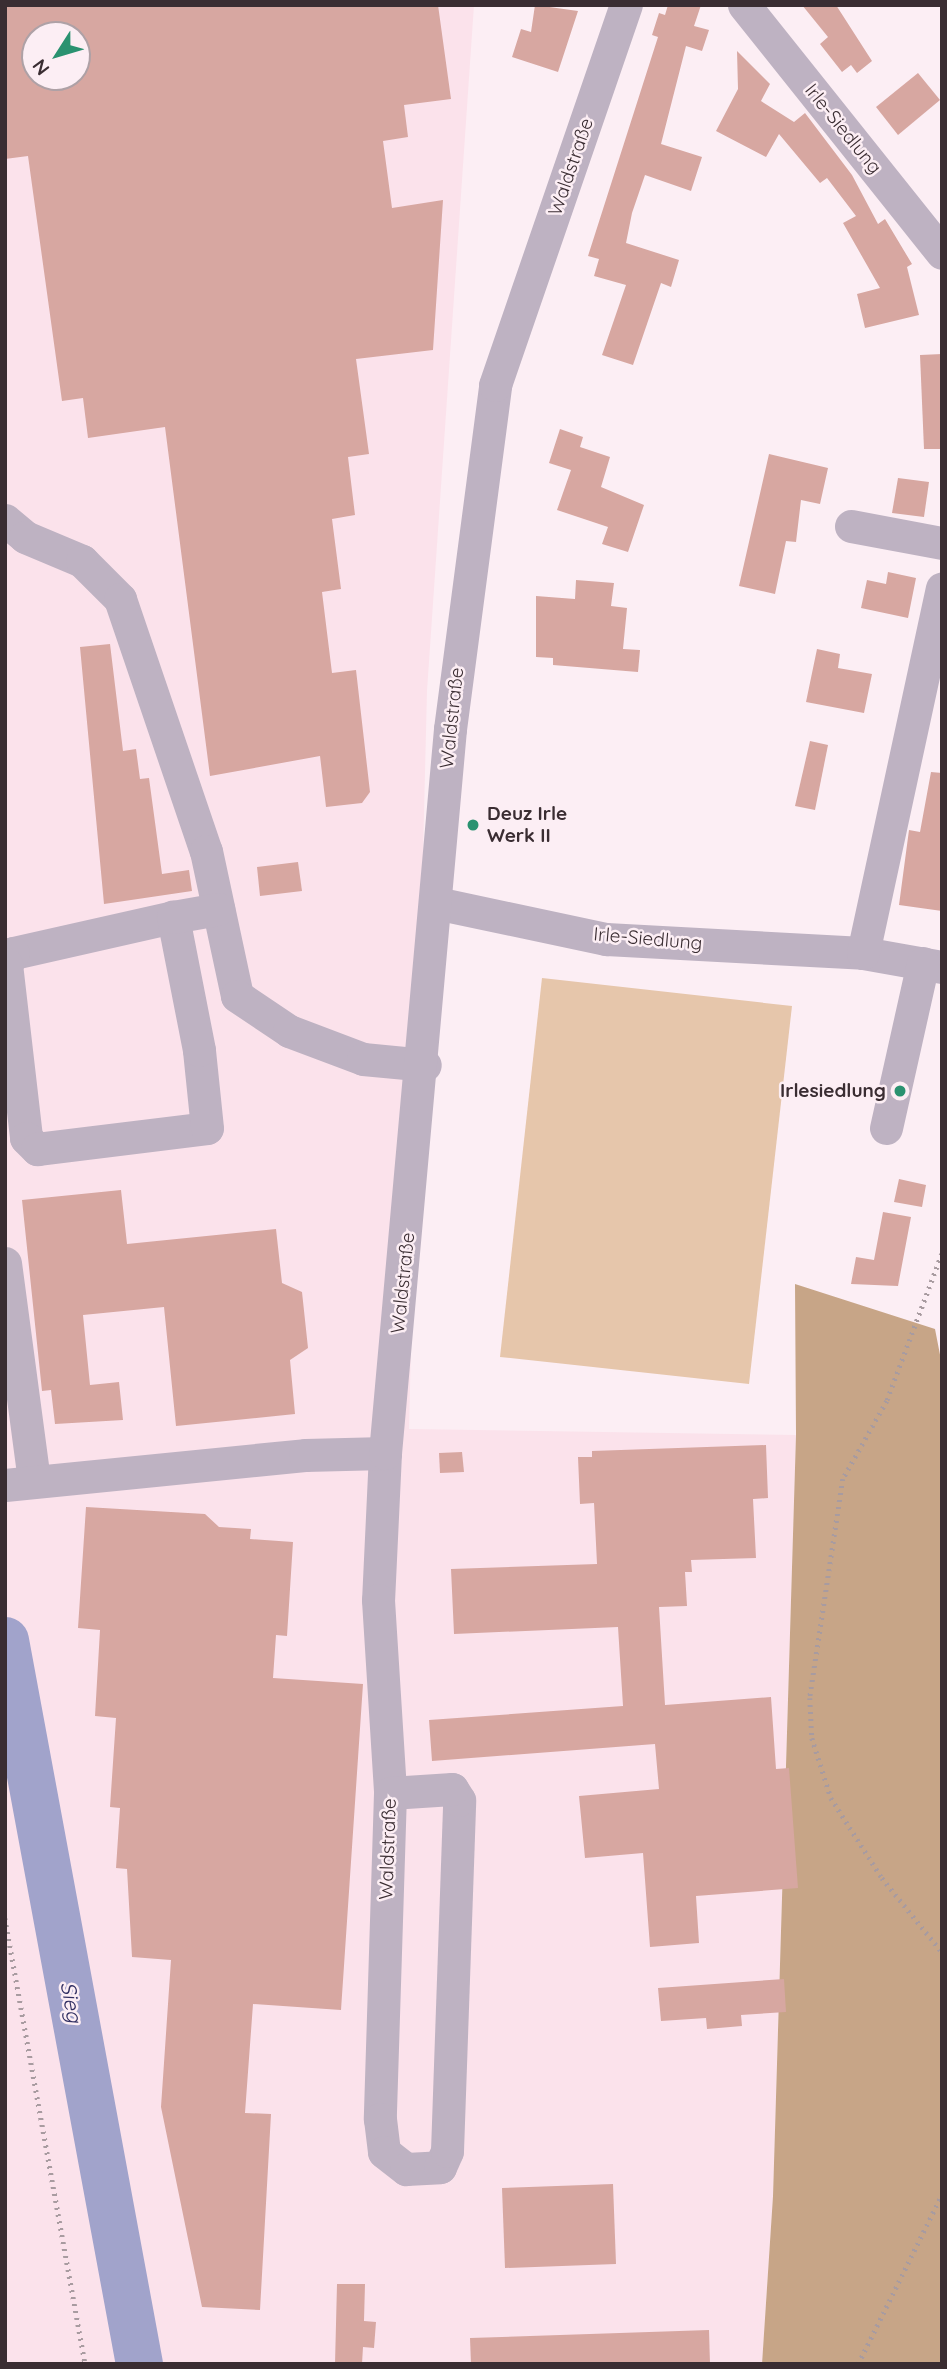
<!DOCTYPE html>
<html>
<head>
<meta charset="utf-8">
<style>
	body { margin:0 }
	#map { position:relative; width:947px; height:2369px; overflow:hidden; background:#fceef4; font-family:Quicksand,sans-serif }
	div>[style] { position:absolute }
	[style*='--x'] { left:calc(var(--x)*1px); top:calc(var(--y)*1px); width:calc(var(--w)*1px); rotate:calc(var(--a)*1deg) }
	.built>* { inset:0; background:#fbe2eb }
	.green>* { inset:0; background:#e6c6ab }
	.forest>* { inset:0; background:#c7a587 }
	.river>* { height:47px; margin:-23.5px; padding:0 23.5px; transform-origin:23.5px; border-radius:23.5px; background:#a1a3cb }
	.building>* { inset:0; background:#d7a7a1 }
	.path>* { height:4.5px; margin-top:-2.25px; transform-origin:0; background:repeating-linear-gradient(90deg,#a89ba0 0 2px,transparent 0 7px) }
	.minor>* { height:33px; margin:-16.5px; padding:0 16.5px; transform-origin:16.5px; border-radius:16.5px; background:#beb2c2 }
	.dots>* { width:19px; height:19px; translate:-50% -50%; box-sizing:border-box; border:4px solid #fceef4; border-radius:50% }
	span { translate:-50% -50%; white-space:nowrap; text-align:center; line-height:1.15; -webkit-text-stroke:5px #fceef4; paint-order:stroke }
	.street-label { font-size:19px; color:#3a2d32 }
	.poi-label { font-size:19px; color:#3a2d32; font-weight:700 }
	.left { translate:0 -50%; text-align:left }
	.right { translate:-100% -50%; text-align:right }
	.water-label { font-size:21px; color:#302e61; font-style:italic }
	.frame { position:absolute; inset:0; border:7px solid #3a2d32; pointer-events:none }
	.north { position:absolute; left:21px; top:21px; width:70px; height:70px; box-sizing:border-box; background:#fceef4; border:2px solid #aea1a6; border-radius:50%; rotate:233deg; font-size:19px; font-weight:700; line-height:28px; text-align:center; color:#3a2d32 }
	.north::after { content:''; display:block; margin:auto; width:24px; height:32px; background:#2a9270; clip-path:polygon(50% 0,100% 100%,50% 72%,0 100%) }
</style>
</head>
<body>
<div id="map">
	<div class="built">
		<i style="clip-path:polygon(evenodd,5px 5px,474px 5px,427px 691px,409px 1429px,796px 1435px,773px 2196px,762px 2364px,5px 2364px,5px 5px,35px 35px,77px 35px,77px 77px,35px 77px,35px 35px)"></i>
	</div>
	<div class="green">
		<i style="clip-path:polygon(542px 978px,792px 1006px,749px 1384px,500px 1357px)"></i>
	</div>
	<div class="forest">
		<i style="clip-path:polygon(795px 1284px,935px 1329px,942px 1365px,942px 2364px,762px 2364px,773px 2196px,796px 1435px)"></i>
	</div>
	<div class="river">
		<i style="--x:5;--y:1640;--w:736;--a:79.51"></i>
	</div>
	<div class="building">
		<i style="clip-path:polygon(evenodd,5px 5px,438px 5px,451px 99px,404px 105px,408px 137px,383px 141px,392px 208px,443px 200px,433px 350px,356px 359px,369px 454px,348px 457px,355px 515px,332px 519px,341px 589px,322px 592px,332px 673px,356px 670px,370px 792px,362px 803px,326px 807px,320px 756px,210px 776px,165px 427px,88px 438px,83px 398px,62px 401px,28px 156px,5px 159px,5px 5px,35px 35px,77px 35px,77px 77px,35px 77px,35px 35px)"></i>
		<i style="clip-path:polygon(535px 5px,578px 11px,558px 72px,512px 57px,521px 29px,531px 32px)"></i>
		<i style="clip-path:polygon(668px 5px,701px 5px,694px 26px,709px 30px,702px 51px,686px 46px,661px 144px,702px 157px,691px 191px,645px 175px,632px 213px,626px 243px,679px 260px,671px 287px,661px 283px,633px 365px,602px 355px,626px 285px,594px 276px,599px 259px,588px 256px,658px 37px,652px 35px,659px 13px,665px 15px)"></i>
		<i style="clip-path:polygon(802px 5px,836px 5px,872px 61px,857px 73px,851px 65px,842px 72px,820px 44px,828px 37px)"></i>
		<i style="clip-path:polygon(737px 51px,770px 84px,761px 101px,794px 122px,805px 113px,852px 175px,878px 224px,885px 219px,912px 264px,907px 267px,919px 315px,865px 328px,857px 294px,880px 288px,843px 223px,856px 216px,827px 178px,820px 183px,779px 134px,766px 157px,716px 131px,738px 89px)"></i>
		<i style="clip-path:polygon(918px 73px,940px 100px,898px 135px,876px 107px)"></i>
		<i style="clip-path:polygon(942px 354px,942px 449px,924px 449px,920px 355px)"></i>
		<i style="clip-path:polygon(560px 429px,583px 437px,580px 447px,610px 457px,601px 487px,644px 505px,628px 552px,602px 544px,608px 527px,557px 510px,571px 470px,549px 463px)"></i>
		<i style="clip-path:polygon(769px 454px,828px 468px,820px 504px,801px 500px,796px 542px,786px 541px,775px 594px,739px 586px)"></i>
		<i style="clip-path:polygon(898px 478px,929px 482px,924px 517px,892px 513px)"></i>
		<i style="clip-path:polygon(888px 572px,916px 578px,908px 618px,861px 608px,867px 580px,886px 584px)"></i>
		<i style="clip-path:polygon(576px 580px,614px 583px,611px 606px,627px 608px,623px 649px,640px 650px,638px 672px,553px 665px,553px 658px,536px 657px,536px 596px,575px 599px)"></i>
		<i style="clip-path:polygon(110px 644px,123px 751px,136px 749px,140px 779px,149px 778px,162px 874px,189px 870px,192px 891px,104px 904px,80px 647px)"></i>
		<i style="clip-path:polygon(817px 649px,840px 654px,838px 668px,872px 674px,864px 713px,806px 702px)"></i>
		<i style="clip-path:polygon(810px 741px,828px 745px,815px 810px,795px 806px)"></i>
		<i style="clip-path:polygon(931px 772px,942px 773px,942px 911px,899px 905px,909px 830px,920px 832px)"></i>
		<i style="clip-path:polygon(298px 862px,302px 891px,260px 896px,257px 867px)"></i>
		<i style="clip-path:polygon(899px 1179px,926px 1185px,922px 1207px,894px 1202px)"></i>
		<i style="clip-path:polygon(121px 1190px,127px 1244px,276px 1229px,282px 1283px,302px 1292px,308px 1348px,290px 1360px,295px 1414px,176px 1426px,164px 1307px,83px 1315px,90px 1385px,119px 1382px,123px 1420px,55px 1424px,51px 1390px,42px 1391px,22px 1200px)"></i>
		<i style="clip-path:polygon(883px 1212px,911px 1217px,898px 1286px,851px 1284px,856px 1257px,874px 1260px)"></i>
		<i style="clip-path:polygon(766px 1445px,768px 1498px,753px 1499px,756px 1558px,691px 1560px,692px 1572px,685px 1572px,687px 1606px,659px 1607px,665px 1705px,771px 1697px,776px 1769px,789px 1768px,798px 1888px,696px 1896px,699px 1943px,650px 1947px,643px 1853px,585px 1858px,579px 1796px,659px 1789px,655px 1744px,432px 1761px,429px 1720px,623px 1706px,618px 1627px,454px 1634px,451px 1569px,597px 1564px,594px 1503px,580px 1504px,578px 1457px,592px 1457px,592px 1451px)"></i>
		<i style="clip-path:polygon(462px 1452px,464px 1472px,440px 1473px,439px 1453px)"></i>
		<i style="clip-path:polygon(86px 1507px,205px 1514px,219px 1527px,251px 1529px,250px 1539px,293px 1542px,287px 1636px,276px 1635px,273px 1678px,363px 1684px,341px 2010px,253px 2004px,245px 2113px,271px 2114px,260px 2310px,202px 2307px,161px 2107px,171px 1960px,132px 1957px,127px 1869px,116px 1868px,120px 1808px,110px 1807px,116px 1718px,95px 1716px,100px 1630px,78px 1628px)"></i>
		<i style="clip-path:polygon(784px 1979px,786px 2012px,741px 2015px,742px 2026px,707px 2029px,706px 2018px,661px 2021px,658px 1988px)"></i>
		<i style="clip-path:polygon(613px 2184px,616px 2264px,505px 2268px,502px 2188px)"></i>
		<i style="clip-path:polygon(337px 2284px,365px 2284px,364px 2321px,376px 2322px,374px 2348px,363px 2347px,362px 2364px,335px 2364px)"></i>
		<i style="clip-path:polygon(709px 2330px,710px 2364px,471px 2364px,470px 2338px)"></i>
	</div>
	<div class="path">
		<i style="--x:942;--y:1254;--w:157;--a:110.5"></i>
		<i style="--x:887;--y:1401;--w:90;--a:119.4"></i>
		<i style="--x:843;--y:1479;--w:221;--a:98.6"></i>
		<i style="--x:810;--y:1698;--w:40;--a:87.1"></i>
		<i style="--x:812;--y:1738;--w:63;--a:72.4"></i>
		<i style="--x:831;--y:1798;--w:95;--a:57.5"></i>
		<i style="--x:882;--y:1878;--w:95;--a:51"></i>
		<i style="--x:5;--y:1918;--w:453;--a:79.8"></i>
		<i style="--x:858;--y:2364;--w:190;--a:-63.7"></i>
	</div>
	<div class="minor">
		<i style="--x:744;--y:5;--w:317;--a:51.4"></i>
		<i style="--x:5;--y:520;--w:26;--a:40"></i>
		<i style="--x:25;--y:537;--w:62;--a:22.8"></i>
		<i style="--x:82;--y:561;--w:54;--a:45"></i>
		<i style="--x:120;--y:599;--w:266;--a:71.2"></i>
		<i style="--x:206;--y:851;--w:148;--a:77.9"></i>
		<i style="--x:237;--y:996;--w:63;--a:33.9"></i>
		<i style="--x:289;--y:1031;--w:79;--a:20.7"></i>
		<i style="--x:363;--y:1059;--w:62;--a:5.5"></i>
		<i style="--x:851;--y:526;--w:93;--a:10.6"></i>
		<i style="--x:436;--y:903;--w:174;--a:12"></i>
		<i style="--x:606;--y:939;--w:257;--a:3.1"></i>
		<i style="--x:863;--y:953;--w:80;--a:10"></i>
		<i style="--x:173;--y:917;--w:164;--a:167.3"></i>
		<i style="--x:13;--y:953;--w:13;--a:122"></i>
		<i style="--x:6;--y:964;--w:175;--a:83.4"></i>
		<i style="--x:26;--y:1138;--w:16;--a:45"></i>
		<i style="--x:37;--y:1149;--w:171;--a:-7"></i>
		<i style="--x:207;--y:1128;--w:78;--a:-95.9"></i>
		<i style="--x:199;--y:1050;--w:136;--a:-101.1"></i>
		<i style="--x:173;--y:917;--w:46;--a:-10.1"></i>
		<i style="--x:863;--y:953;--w:373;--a:-77.8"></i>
		<i style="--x:886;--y:1128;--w:169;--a:-77.4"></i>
		<i style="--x:5;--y:1263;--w:220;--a:82.4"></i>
		<i style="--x:385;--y:1453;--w:147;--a:92.7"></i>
		<i style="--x:378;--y:1600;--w:193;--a:86.4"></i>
		<i style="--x:390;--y:1793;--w:326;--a:91.8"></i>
		<i style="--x:380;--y:2119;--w:33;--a:83"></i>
		<i style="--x:384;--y:2152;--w:28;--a:38"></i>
		<i style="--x:406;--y:2169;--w:34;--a:-3"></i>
		<i style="--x:440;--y:2167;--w:17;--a:-66"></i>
		<i style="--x:447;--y:2151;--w:351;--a:-88"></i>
		<i style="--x:459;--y:1800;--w:13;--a:-122"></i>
		<i style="--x:452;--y:1789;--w:62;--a:176.3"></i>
		<i style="--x:5;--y:1485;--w:301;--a:-5.7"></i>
		<i style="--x:305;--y:1455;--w:80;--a:-1.4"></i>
		<i style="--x:385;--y:1453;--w:727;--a:-84.87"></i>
		<i style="--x:450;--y:729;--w:347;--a:-82.5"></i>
		<i style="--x:495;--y:385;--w:402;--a:-71"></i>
	</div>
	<div class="dots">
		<i style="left:473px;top:825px;background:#2a9270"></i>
		<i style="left:900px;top:1091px;background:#2a9270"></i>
	</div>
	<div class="street-label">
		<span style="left:843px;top:129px;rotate:51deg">Irle-Siedlung</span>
		<span style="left:571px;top:167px;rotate:-71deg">Waldstraße</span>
		<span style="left:452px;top:718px;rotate:-84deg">Waldstraße</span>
		<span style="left:648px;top:939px;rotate:5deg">Irle-Siedlung</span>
		<span style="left:403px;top:1283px;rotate:-84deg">Waldstraße</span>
		<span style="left:388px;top:1849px;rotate:-88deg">Waldstraße</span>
	</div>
	<div class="poi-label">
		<span class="left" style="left:487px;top:825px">Deuz Irle<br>Werk II</span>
		<span class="right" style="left:886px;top:1091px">Irlesiedlung</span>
	</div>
	<div class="water-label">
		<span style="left:72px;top:2002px;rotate:80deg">Sieg</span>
	</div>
	<div class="frame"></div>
	<div class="north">N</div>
</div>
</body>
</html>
